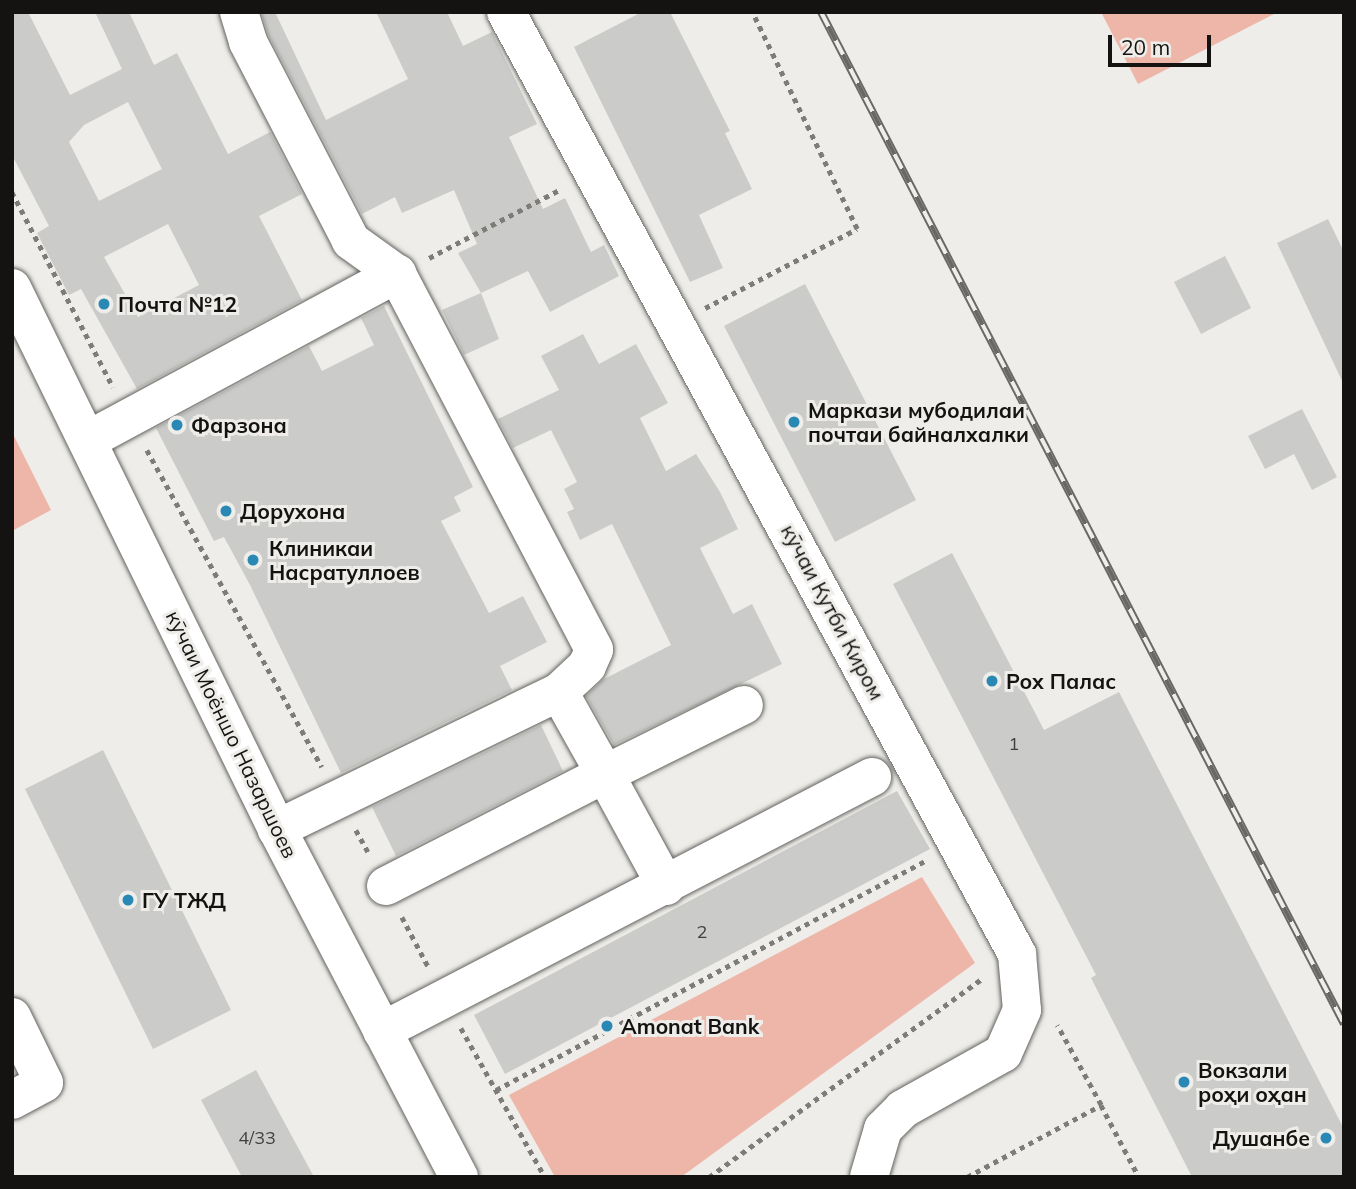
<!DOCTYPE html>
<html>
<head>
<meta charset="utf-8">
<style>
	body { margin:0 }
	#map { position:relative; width:1356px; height:1189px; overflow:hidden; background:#eeede9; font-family:Mulish,sans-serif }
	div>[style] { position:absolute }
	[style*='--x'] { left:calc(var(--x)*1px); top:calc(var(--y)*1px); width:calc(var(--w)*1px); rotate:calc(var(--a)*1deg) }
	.green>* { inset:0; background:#edb6a9 }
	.building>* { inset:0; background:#cbccc9 }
	.path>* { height:4.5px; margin-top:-2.25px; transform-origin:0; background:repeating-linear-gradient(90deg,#7d7c79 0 5px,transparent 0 10px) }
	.roads { filter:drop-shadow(0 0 2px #63625f) drop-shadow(0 0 2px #63625f) }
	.minor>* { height:38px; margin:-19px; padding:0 19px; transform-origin:19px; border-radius:19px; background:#fff }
	.rail>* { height:8px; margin-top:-4px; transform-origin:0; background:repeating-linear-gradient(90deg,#eeede9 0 16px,#696866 0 32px); box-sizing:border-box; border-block:2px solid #696866 }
	.dots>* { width:19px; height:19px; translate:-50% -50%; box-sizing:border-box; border:4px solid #eeede9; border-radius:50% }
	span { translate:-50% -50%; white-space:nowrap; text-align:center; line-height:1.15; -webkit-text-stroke:6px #eeede9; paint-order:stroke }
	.number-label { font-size:18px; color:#424140 }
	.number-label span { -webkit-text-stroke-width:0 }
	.poi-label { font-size:21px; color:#141312; font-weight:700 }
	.left { translate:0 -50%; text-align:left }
	.right { translate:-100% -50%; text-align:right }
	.street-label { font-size:21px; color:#141312 }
	.frame { position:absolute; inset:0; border:14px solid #141312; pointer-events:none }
	.scale { position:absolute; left:1108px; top:35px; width:103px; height:32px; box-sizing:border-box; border:4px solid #141312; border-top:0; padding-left:9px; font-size:21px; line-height:24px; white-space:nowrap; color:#141312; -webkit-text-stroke:5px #eeede9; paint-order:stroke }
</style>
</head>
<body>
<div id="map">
	<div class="green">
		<i style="clip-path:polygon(1101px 12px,1278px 12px,1138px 84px)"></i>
		<i style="clip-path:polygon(12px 432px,51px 510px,12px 531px)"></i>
		<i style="clip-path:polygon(922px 877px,975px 963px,681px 1177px,555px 1177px,509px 1095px)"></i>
	</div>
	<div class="building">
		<i style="clip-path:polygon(evenodd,12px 12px,28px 12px,70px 95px,122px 69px,95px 12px,129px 12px,154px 65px,177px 53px,228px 154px,270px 132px,302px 194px,259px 216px,302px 300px,137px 389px,81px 289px,69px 295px,37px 233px,49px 226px,12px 155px,12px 12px,128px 102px,162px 169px,99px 201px,69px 142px,84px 125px,128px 102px,12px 12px,168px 224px,199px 285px,138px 317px,104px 257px,168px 224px)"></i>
		<i style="clip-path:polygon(275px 12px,326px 120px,408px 79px,376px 12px,447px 12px,463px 46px,492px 32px,537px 124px,509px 137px,543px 209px,565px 198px,591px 252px,604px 245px,619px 276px,550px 312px,528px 271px,481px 293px,458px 253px,477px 244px,454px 190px,402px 213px,395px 197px,362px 214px,268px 34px,262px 14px)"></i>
		<i style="clip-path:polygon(642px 12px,670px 12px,730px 131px,725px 133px,752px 189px,699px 215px,723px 268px,690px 282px,574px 47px)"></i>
		<i style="clip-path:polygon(1328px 219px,1344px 252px,1344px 385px,1277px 243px)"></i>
		<i style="clip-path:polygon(1225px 256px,1251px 308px,1201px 334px,1174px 282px)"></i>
		<i style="clip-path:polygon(805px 284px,916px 500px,835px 542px,724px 326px)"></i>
		<i style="clip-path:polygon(481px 293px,499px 339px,464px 355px,442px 310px)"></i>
		<i style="clip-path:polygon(384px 306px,473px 487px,454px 497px,461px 511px,441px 521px,489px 613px,523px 596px,547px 642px,500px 666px,512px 690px,341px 773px,250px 585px,224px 537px,214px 541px,156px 428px,309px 346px,322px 371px,374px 345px,361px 318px)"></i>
		<i style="clip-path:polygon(583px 334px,599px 364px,636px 344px,668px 403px,640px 418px,666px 471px,696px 454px,720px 492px,738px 529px,700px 548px,733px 614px,752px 604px,782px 664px,614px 745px,586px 696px,604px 679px,671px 645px,612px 524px,580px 540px,567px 512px,574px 509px,564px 489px,577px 482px,551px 430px,513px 448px,498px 419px,559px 390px,541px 356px)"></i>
		<i style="clip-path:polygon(1302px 409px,1337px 477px,1312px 490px,1294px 454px,1265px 469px,1248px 436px)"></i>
		<i style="clip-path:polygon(952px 553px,1044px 730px,1119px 692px,1344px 1129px,1344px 1177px,1192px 1177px,1091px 978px,1096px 975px,893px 584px)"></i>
		<i style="clip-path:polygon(541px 725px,563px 771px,396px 856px,372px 807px)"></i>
		<i style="clip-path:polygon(103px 750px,231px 1010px,153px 1049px,25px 789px)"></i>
		<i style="clip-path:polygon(897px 791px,930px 849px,505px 1074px,474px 1015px)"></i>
		<i style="clip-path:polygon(256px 1070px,314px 1177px,242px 1177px,201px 1100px)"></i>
	</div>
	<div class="path">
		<i style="--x:12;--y:192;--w:220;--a:62.6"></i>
		<i style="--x:429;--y:258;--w:149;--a:-27.6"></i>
		<i style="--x:705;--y:308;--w:171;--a:-27.5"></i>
		<i style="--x:857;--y:229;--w:241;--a:-115.8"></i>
		<i style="--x:147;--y:450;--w:362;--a:61.1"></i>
		<i style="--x:356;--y:830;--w:26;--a:61"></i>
		<i style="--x:402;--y:917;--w:58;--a:62.1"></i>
		<i style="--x:461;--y:1028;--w:171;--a:60.6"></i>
		<i style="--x:496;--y:1090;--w:488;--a:-28.1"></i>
		<i style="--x:1101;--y:1105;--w:81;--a:62.2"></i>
		<i style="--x:709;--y:1177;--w:337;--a:-36"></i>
		<i style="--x:967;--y:1177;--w:152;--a:-28.2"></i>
		<i style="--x:1101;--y:1105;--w:91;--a:-118.8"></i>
	</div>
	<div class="roads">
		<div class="minor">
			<i style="--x:239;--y:12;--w:31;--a:73"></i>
			<i style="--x:248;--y:42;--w:224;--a:62.6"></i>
			<i style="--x:351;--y:241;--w:57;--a:35.7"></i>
			<i style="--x:506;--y:12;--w:1072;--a:61.52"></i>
			<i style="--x:1017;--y:954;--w:56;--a:84.9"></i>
			<i style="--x:1022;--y:1010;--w:47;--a:113.8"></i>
			<i style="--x:1003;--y:1053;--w:115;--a:150.8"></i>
			<i style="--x:903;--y:1109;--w:28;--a:135"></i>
			<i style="--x:883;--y:1129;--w:50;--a:106.3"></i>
			<i style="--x:12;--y:288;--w:602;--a:63.9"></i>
			<i style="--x:277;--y:829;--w:393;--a:62.4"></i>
			<i style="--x:90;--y:439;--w:349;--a:-28.3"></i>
			<i style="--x:397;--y:274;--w:424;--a:62.3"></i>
			<i style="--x:594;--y:650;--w:17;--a:114"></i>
			<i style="--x:587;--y:666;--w:38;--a:137"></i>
			<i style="--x:559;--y:692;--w:314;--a:154.1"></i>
			<i style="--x:386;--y:886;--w:246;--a:-27.1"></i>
			<i style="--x:605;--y:774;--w:94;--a:-119.3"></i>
			<i style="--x:666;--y:886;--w:128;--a:-118.6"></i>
			<i style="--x:605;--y:774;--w:155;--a:-26.4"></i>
			<i style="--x:12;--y:1017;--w:73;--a:64.1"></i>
			<i style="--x:44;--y:1083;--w:36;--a:152"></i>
			<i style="--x:382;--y:1031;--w:552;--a:-27.4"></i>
		</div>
	</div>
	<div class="rail">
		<i style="--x:821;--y:12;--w:1139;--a:62.67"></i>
	</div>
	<div class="dots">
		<i style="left:104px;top:304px;background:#2a88b4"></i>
		<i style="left:794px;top:422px;background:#2a88b4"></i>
		<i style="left:177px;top:425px;background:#2a88b4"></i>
		<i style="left:226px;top:511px;background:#2a88b4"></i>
		<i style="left:253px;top:560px;background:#2a88b4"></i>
		<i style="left:992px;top:681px;background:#2a88b4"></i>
		<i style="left:128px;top:900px;background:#2a88b4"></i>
		<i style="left:607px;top:1026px;background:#2a88b4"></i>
		<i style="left:1184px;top:1082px;background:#2a88b4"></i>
		<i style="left:1326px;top:1138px;background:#2a88b4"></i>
	</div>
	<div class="number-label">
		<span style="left:1014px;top:744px">1</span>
		<span style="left:702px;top:932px">2</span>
		<span style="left:257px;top:1138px">4/33</span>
	</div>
	<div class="poi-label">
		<span class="left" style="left:118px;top:304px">Почта №12</span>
		<span class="left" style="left:808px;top:422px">Маркази мубодилаи<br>почтаи байналхалки</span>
		<span class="left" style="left:191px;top:425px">Фарзона</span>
		<span class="left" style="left:240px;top:511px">Дорухона</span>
		<span class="left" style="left:269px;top:560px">Клиникаи<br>Насратуллоев</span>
		<span class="left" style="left:1006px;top:681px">Рох Палас</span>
		<span class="left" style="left:142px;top:900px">ГУ ТЖД</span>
		<span class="left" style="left:621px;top:1026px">Amonat Bank</span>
		<span class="left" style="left:1198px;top:1082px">Вокзали<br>роҳи оҳан</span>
		<span class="right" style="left:1310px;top:1138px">Душанбе</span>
	</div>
	<div class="street-label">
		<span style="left:833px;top:612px;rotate:62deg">кӯчаи Кутби Киром</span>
		<span style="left:232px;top:734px;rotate:64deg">кӯчаи Моёншо Назаршоев</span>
	</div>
	<div class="frame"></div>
	<div class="scale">20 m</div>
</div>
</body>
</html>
